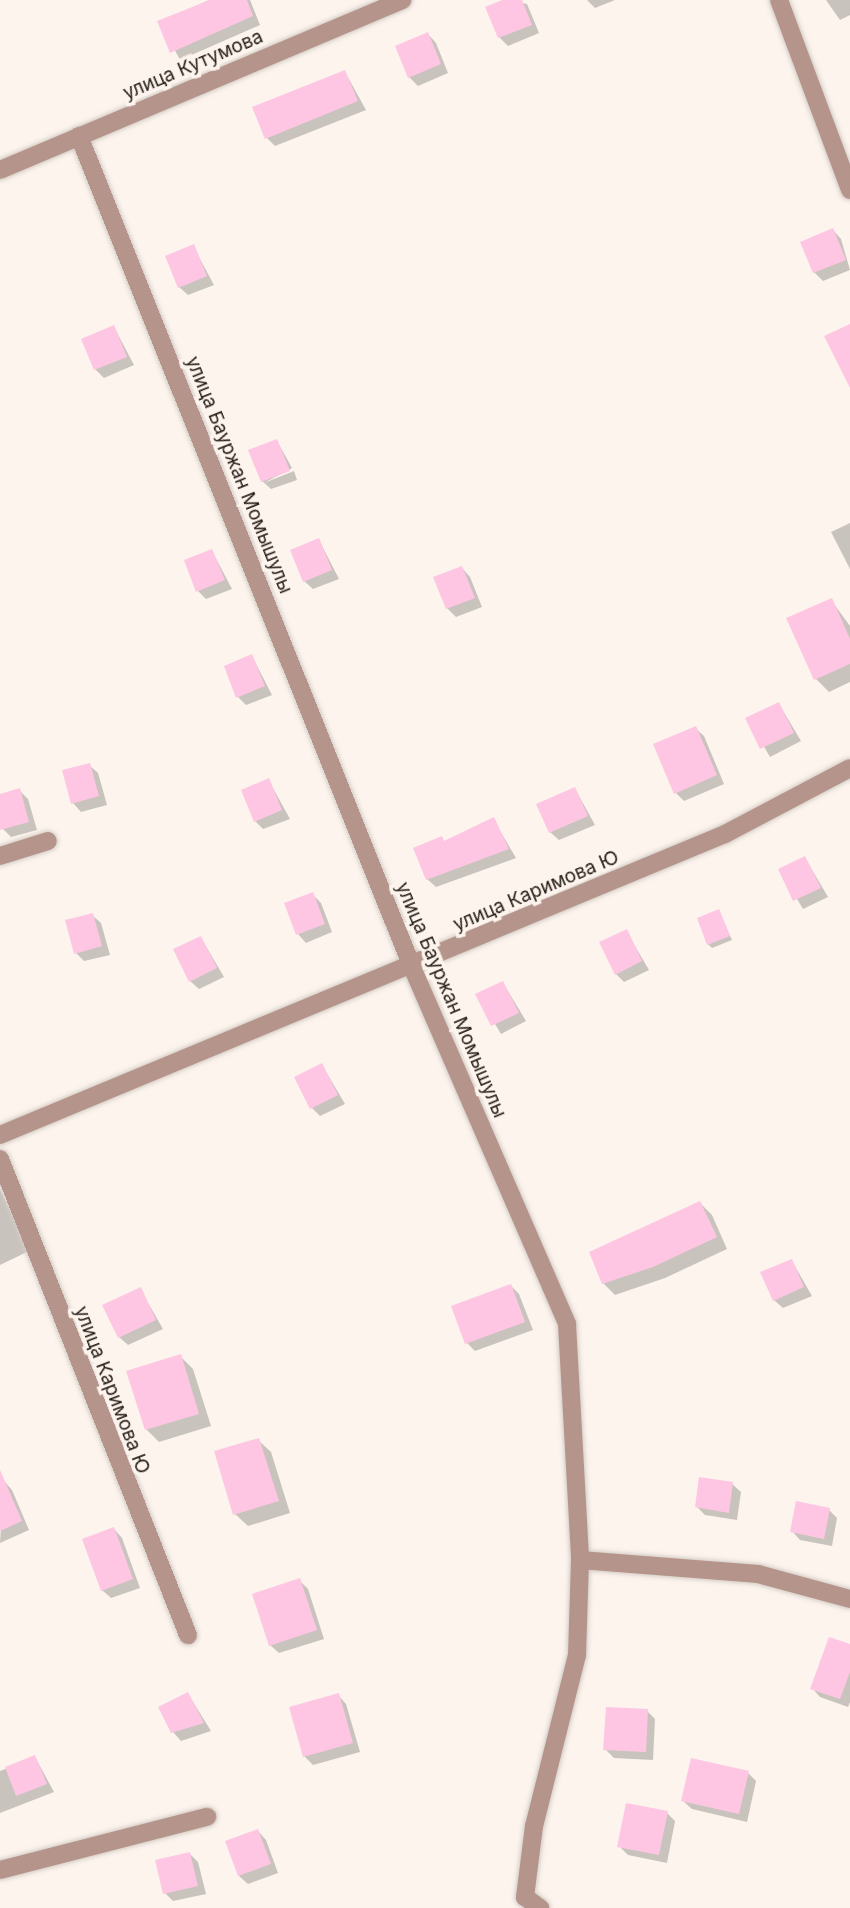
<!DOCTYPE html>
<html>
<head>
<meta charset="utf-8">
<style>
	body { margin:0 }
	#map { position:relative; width:850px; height:1908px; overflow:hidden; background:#fcf4ed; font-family:Inter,sans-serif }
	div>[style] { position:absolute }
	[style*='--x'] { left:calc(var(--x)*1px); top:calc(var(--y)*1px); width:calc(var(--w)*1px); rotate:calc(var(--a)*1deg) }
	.shadow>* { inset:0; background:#0003 }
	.building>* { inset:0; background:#fec6e3 }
	.roads { filter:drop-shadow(0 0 2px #d5cdc6) drop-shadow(0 0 2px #d5cdc6) }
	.street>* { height:18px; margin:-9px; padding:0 9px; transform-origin:9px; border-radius:9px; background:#b5958b }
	span { translate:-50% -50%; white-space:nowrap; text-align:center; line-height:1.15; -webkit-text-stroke:7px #fcf4ed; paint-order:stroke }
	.street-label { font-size:19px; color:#251e17 }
</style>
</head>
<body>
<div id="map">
	<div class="shadow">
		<i style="clip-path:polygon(209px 0,250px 0,260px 25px,180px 60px,160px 22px)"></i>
		<i style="clip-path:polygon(506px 0,527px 4px,539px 33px,508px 46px,499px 37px)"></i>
		<i style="clip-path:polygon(587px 0,615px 0,595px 8px)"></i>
		<i style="clip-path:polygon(826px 0,850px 0,850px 15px,840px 20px)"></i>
		<i style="clip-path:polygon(428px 34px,436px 43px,448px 73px,418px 86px,409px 77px)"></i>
		<i style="clip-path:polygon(345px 72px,366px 110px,275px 146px,267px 138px)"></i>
		<i style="clip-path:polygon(833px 230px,841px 239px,850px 270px,823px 281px,814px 272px)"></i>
		<i style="clip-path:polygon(193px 246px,214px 285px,188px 295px,179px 287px)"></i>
		<i style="clip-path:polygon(114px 327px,134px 365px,104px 378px,95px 369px)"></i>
		<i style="clip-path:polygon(277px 441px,292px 468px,264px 483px,294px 471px,297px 480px,271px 489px,262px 481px)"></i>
		<i style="clip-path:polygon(850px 523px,850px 569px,831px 532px)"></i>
		<i style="clip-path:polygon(319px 540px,339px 579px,313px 589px,304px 581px)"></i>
		<i style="clip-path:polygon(212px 551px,232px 589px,206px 599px,198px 591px)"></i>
		<i style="clip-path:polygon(462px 568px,470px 577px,482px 607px,456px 617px,447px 608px)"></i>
		<i style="clip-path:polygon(831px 600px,850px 626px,850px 682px,829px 692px,816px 679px)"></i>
		<i style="clip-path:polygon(252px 656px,272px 695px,246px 705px,238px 697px)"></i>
		<i style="clip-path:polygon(779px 704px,801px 741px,770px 757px,748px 719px)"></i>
		<i style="clip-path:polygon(695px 728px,704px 736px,724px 784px,684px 801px,676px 793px)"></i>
		<i style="clip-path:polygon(89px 765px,98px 773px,107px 805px,81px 812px,73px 803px)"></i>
		<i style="clip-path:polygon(269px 781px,290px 819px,263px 829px,255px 821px)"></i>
		<i style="clip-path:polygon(575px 789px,595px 825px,559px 840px,550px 832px)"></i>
		<i style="clip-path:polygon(19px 790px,28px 799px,37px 830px,11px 837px,3px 829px,0 796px)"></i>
		<i style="clip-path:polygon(493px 819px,516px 858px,436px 887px,427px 879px,441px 838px,445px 842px)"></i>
		<i style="clip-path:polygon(805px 858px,828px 897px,803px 909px,780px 870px)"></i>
		<i style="clip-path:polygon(312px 894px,321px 903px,332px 932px,306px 943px,298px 934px)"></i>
		<i style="clip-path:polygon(719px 911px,732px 940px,712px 948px,708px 944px)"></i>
		<i style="clip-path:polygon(92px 915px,101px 923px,110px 955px,84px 961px,76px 953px)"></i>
		<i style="clip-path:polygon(626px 931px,649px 970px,624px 982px,616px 974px)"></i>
		<i style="clip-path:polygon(201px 938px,224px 977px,199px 989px,190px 981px)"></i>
		<i style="clip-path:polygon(503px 983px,526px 1021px,501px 1034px,478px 995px)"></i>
		<i style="clip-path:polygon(322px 1065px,345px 1104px,320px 1116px,312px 1108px)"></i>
		<i style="clip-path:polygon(0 1189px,29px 1251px,0 1265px)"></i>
		<i style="clip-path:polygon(700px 1203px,712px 1215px,727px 1249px,665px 1278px,615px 1295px,603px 1283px)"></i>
		<i style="clip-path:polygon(792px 1261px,812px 1296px,783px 1308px,774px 1300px)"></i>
		<i style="clip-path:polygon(511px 1286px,519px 1294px,533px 1330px,475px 1351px,467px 1343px)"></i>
		<i style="clip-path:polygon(140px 1289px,163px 1329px,128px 1345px,119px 1337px)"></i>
		<i style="clip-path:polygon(180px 1356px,193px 1369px,211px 1426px,159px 1442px,146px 1429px)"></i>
		<i style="clip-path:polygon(258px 1440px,271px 1452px,290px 1513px,248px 1526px,235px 1514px)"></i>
		<i style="clip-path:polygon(4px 1481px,12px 1490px,29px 1530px,0 1543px)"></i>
		<i style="clip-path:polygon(732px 1484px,741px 1492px,737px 1520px,705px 1515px,697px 1507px)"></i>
		<i style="clip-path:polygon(829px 1510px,837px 1518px,832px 1546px,800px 1540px,792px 1531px)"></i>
		<i style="clip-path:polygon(114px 1529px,122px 1538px,140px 1588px,111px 1598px,102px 1590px)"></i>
		<i style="clip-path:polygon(299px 1580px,308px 1589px,324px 1639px,279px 1653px,270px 1645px)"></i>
		<i style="clip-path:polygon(850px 1646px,850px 1702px,848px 1707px,820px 1697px,812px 1688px)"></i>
		<i style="clip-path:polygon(188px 1694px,211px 1731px,181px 1741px,173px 1732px)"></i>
		<i style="clip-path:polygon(338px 1695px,346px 1704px,360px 1752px,313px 1765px,304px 1756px)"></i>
		<i style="clip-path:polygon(647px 1711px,655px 1719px,653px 1760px,614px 1758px,605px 1749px)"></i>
		<i style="clip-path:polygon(35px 1757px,54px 1792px,0 1813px,0 1771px)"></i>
		<i style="clip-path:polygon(748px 1773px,756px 1781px,747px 1822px,692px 1809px,683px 1801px)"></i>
		<i style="clip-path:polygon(667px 1813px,675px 1821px,667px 1863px,628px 1855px,619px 1846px)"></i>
		<i style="clip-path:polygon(258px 1831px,266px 1840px,278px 1873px,248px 1884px,239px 1876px)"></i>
		<i style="clip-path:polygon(190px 1854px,198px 1862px,206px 1894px,173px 1901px,165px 1893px)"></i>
	</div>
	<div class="building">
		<i style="clip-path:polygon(210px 0,247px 0,253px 16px,170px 53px,157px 21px)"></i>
		<i style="clip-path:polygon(502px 0,522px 0,532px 25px,498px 38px,485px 7px)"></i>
		<i style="clip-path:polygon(428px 32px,441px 64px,408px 78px,395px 46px)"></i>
		<i style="clip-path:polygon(345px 70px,358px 101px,265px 139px,252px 107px)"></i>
		<i style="clip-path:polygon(833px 228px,846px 260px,813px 273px,800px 242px)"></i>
		<i style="clip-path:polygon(194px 244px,207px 276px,178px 288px,165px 256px)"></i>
		<i style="clip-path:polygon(850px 324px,850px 388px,824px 336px)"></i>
		<i style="clip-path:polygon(114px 325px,127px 357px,94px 370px,81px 339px)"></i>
		<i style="clip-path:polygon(277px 439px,290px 471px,261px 482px,248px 450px)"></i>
		<i style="clip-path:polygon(319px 538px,332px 570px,303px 582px,290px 550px)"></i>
		<i style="clip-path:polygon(212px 549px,225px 580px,196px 592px,184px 560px)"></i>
		<i style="clip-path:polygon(462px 566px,475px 598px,446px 609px,433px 577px)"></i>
		<i style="clip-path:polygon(832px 598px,850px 639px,850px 664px,814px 680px,786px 618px)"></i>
		<i style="clip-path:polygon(252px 654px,265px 686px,236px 698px,224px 666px)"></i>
		<i style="clip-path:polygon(779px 702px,794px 733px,760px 749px,745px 718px)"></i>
		<i style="clip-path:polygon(696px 726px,717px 775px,674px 794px,653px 744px)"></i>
		<i style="clip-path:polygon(90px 763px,99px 796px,71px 804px,62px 770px)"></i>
		<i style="clip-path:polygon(269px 778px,282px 810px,254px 822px,241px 790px)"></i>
		<i style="clip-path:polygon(575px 787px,588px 816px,549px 833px,536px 804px)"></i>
		<i style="clip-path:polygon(20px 788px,29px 822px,0 830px,0 794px)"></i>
		<i style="clip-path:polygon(494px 817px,509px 849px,426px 880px,413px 848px,442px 836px,444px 841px)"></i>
		<i style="clip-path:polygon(805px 856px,821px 888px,793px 901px,778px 869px)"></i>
		<i style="clip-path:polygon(313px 892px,325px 924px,296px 935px,284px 903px)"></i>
		<i style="clip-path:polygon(719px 909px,730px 936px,707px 945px,697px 918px)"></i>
		<i style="clip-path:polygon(93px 913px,102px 946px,74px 954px,65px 920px)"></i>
		<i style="clip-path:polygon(627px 929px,642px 961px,615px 975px,599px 942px)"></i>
		<i style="clip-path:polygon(201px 936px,217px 968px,189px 982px,173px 949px)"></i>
		<i style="clip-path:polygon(503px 981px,519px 1013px,491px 1026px,475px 994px)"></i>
		<i style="clip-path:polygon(322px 1063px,338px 1095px,310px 1109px,294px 1077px)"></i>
		<i style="clip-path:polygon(700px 1201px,717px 1237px,653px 1267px,602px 1284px,589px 1252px)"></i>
		<i style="clip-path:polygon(792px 1259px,804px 1287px,773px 1301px,760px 1272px)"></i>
		<i style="clip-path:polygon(511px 1284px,525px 1322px,465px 1344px,451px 1306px)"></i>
		<i style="clip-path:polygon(141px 1287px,156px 1320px,118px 1338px,102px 1305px)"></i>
		<i style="clip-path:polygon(181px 1354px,199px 1414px,145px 1430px,126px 1371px)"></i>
		<i style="clip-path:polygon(259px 1438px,279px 1501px,233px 1515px,214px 1451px)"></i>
		<i style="clip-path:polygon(0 1470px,22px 1521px,0 1531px)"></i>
		<i style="clip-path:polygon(699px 1477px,733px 1482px,729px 1513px,695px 1507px)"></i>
		<i style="clip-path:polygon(796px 1501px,830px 1508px,824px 1539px,790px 1532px)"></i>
		<i style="clip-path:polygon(114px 1527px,133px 1579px,101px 1591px,82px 1539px)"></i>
		<i style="clip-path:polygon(300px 1578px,317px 1630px,269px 1646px,252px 1594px)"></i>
		<i style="clip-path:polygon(829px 1637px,850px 1644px,850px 1672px,840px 1699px,810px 1689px)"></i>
		<i style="clip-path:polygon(188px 1692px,204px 1723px,171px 1733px,158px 1707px)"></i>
		<i style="clip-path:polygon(339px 1693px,353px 1743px,303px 1757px,289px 1707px)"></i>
		<i style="clip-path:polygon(606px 1707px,648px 1709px,646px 1752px,603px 1750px)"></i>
		<i style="clip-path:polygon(35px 1755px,47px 1784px,16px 1796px,5px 1767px)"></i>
		<i style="clip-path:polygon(691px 1758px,749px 1771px,739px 1814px,681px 1801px)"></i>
		<i style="clip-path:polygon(626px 1803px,668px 1811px,659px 1855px,617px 1847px)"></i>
		<i style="clip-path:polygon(258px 1829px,271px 1864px,238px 1876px,225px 1841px)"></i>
		<i style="clip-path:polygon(190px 1852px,198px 1886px,163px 1894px,155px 1860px)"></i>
	</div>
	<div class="roads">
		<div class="street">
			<i style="--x:779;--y:0;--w:203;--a:69.5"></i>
			<i style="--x:79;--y:136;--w:895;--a:68.16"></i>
			<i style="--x:412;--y:967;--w:389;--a:66.5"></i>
			<i style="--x:567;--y:1324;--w:236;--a:86.8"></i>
			<i style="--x:580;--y:1560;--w:95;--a:91.8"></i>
			<i style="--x:577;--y:1655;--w:176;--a:104.1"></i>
			<i style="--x:534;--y:1826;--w:72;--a:97.2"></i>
			<i style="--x:525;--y:1897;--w:19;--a:36"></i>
			<i style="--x:0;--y:170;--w:437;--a:-22.9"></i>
			<i style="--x:0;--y:856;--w:50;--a:-17.4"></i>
			<i style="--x:0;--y:1135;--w:785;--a:-22.55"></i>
			<i style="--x:725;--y:834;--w:141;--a:-27.8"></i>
			<i style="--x:0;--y:1159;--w:512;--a:68.45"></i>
			<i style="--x:580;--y:1560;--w:179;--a:4.5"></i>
			<i style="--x:758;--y:1574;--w:95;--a:15.2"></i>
			<i style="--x:0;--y:1870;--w:214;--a:-14.4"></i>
		</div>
	</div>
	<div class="street-label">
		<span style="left:193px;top:65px;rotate:-23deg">улица Кутумова</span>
		<span style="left:239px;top:475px;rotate:68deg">улица Бауржан Момышулы</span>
		<span style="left:536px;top:891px;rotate:-23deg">улица Каримова Ю</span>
		<span style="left:451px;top:1000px;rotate:67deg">улица Бауржан Момышулы</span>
		<span style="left:112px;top:1390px;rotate:69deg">улица Каримова Ю</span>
	</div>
</div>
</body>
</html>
